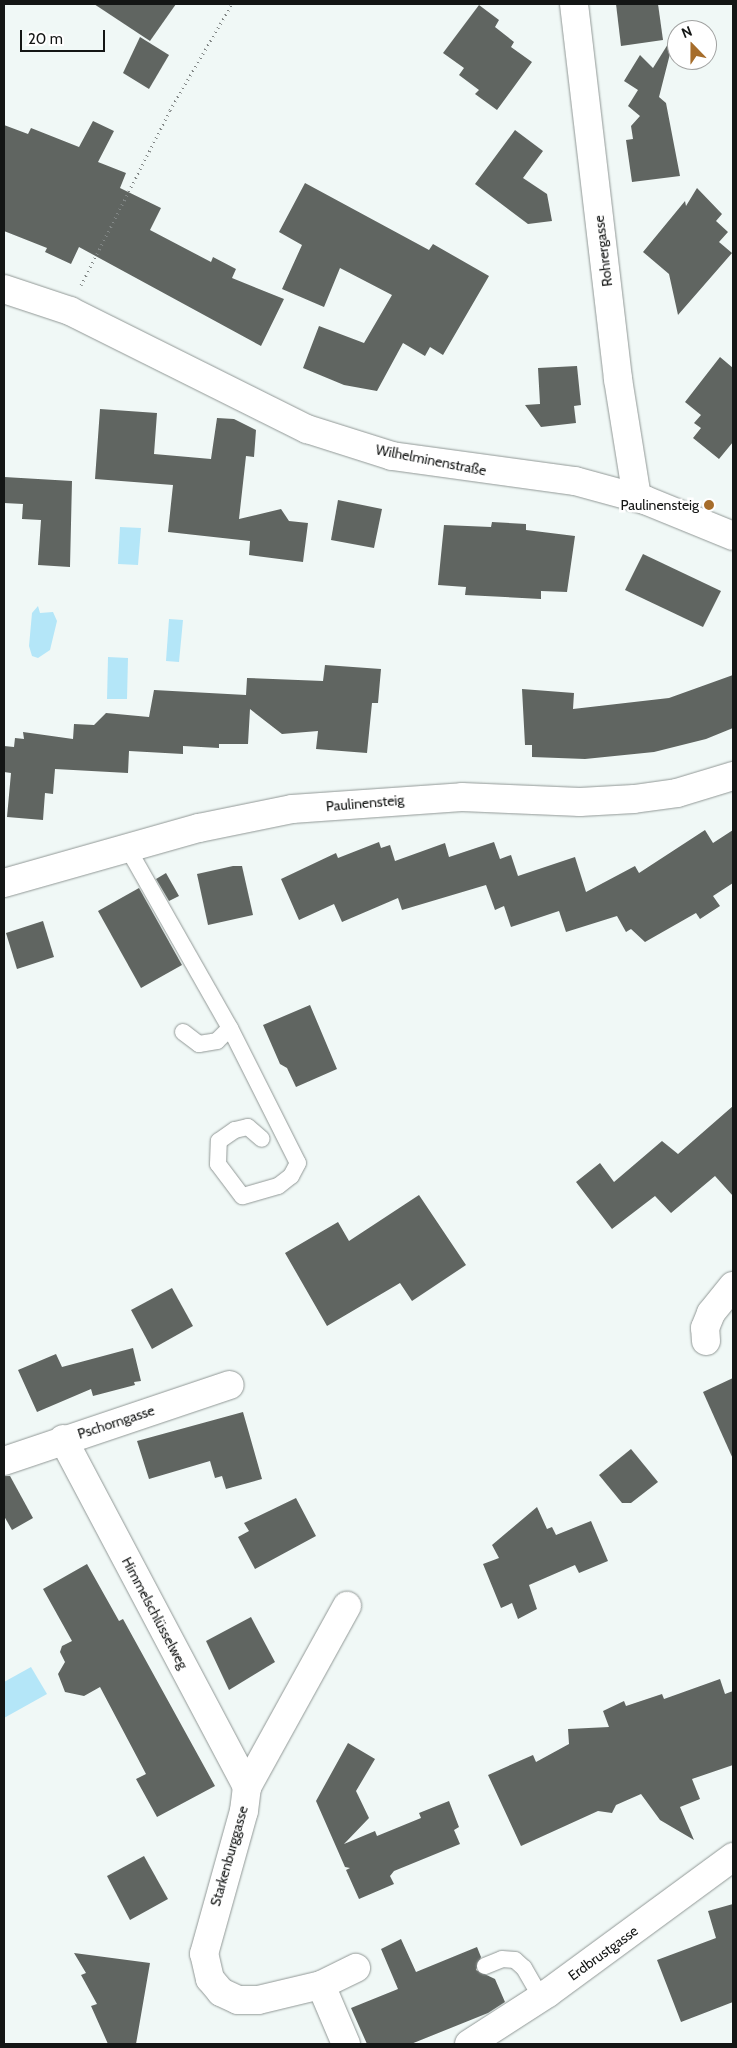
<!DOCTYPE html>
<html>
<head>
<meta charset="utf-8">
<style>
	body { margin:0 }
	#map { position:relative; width:737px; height:2048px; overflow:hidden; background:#f0f8f6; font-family:Cabin,sans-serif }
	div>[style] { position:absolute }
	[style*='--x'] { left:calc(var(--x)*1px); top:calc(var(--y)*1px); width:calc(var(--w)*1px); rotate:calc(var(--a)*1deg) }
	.water>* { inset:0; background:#b4e6f8 }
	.building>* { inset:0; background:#606561 }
	.path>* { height:3px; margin-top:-1.5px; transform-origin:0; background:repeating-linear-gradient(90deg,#838887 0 1px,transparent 0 5px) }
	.roads { filter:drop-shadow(0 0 1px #919896) drop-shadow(0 0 1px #919896) }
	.lane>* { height:16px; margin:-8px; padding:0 8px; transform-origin:8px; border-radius:8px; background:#fff }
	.street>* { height:28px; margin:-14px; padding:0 14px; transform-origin:14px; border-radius:14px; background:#fff }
	.dots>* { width:14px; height:14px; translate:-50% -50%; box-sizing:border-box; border:2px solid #fff; border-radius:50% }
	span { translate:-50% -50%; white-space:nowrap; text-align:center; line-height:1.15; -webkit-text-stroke:5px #fff; paint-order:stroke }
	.street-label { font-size:14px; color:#141615 }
	.poi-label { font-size:14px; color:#141615 }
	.right { translate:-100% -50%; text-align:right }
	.frame { position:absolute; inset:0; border:5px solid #141615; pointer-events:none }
	.north { position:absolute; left:667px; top:20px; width:50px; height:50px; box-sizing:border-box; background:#fff; border:1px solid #a1a2a1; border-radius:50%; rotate:338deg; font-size:14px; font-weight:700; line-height:20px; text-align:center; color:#141615 }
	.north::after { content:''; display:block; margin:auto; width:18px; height:22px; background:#a66d2b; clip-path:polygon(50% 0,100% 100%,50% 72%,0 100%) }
	.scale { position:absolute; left:20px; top:30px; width:85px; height:22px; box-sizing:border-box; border:2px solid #141615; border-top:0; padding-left:6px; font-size:15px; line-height:18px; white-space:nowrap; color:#141615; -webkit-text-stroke:4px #fff; paint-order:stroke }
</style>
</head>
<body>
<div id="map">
	<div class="water">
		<i style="clip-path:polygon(120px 527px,141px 528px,138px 565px,118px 564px)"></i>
		<i style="clip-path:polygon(38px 606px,40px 613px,53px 612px,57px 621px,50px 650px,38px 658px,32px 656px,29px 646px,32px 613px)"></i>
		<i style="clip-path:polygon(169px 619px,183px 620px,179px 662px,166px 661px)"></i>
		<i style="clip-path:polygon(108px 657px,128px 658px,127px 699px,107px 699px)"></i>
		<i style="clip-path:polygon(31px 1667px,47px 1694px,4px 1718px,4px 1682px)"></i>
	</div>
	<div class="building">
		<i style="clip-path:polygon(94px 4px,176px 4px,150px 41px)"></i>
		<i style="clip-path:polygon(616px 4px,658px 4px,663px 40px,621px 46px)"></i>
		<i style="clip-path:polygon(479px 5px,499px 20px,495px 27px,514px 42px,511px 47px,532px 62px,497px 110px,475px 94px,479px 90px,459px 75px,464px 68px,443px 53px)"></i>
		<i style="clip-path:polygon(140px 37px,169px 55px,149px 89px,123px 73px)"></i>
		<i style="clip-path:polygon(668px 44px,672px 46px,659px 97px,666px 103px,680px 176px,632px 182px,626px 140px,633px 139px,631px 126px,640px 116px,628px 106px,638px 90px,624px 81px,640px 55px,653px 68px)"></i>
		<i style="clip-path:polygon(93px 121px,114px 131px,98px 162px,126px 173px,120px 188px,161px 208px,150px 230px,211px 262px,213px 257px,236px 269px,232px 278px,284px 299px,261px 346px,79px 247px,71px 264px,45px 252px,47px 248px,4px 231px,4px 125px,28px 134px,31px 128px,79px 147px)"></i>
		<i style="clip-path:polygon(515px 130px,543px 151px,523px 178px,547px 194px,552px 221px,528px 224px,475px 184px)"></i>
		<i style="clip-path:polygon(305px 183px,429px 250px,433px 244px,489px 276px,443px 355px,430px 347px,425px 356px,403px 343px,377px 391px,344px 385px,303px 368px,319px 326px,364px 343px,392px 295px,340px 268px,324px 307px,282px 289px,302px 245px,279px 232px)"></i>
		<i style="clip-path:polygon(697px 188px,722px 214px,716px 221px,728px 232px,719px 242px,732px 253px,678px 315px,669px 274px,643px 252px,685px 201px,686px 206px)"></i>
		<i style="clip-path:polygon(720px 357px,733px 368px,733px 442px,719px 459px,693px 438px,701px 428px,694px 423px,701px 415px,685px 402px)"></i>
		<i style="clip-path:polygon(577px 366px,581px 405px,574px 406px,576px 423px,541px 427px,525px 405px,540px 404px,538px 368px)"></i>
		<i style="clip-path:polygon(100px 409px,157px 413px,154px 454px,211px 459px,217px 418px,234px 419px,256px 430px,254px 457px,246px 456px,239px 519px,281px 509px,289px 521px,308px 523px,303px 562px,249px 555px,250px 541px,168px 532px,173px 485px,95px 479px)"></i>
		<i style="clip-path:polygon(4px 477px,72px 481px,70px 567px,38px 565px,41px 520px,22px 519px,23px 504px,4px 503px)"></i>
		<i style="clip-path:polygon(338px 500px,382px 509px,374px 548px,331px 540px)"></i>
		<i style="clip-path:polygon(492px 522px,526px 524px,526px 530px,575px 536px,567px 592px,541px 591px,541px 599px,465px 595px,466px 587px,438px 585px,444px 525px,491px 527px)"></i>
		<i style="clip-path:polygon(643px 554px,721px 591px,703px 627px,625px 590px)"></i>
		<i style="clip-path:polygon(325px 665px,381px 669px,378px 703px,372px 703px,367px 753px,316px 749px,318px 731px,282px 734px,250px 709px,248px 744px,219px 744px,219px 748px,183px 746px,183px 754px,129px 751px,128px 773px,55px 769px,53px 794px,45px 793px,43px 820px,7px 817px,11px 773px,4px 772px,4px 746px,14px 747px,15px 738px,24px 739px,23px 732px,73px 739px,74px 724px,94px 725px,106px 713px,149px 717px,154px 690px,246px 695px,247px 678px,323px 681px)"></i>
		<i style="clip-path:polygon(733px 675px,733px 728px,706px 739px,654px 752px,585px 759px,532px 757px,532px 745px,525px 745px,522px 689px,574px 693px,573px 709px,669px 698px)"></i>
		<i style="clip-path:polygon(705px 830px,713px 843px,733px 830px,733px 883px,713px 896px,720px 906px,700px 919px,696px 913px,645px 942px,631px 929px,626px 932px,617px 916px,566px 932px,559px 911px,511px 927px,504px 906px,495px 910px,486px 885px,402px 910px,398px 898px,342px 922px,334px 904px,299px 920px,281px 879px,336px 853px,338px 858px,379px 842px,381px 848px,390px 845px,395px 861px,445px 843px,449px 857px,494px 842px,500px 859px,511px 855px,518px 876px,575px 857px,586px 892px,635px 866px,639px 873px)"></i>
		<i style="clip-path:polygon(233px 866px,242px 866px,253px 915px,208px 925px,197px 874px)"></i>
		<i style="clip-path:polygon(166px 873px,179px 896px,169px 901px,156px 879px)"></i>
		<i style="clip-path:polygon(139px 888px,182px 965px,141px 988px,98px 911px)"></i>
		<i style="clip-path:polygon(43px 921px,54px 957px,17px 969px,6px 933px)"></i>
		<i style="clip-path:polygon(310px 1005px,337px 1069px,296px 1087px,287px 1068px,280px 1064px,263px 1025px)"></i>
		<i style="clip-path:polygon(733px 1106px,733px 1196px,715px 1176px,671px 1213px,655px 1196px,612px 1229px,576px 1182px,600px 1163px,614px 1182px,662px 1141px,678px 1154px)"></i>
		<i style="clip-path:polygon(419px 1195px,466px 1265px,412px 1301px,400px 1283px,327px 1326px,285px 1253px,338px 1222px,349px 1241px)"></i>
		<i style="clip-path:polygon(172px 1288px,193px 1326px,152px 1349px,131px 1310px)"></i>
		<i style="clip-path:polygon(133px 1348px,141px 1381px,134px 1382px,135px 1385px,93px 1396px,91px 1389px,37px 1412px,18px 1370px,56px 1354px,62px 1367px)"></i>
		<i style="clip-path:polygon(733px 1378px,733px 1459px,703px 1392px)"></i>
		<i style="clip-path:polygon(243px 1412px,262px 1479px,226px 1489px,222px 1476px,215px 1478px,210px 1461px,149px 1479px,137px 1441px)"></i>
		<i style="clip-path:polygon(631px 1449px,658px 1482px,631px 1503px,622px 1503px,599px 1475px)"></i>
		<i style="clip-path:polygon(4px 1476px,10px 1476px,33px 1518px,12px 1530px,4px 1516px)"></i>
		<i style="clip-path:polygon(296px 1498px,316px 1536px,255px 1569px,238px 1537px,249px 1531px,244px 1523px)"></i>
		<i style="clip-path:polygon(537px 1507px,547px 1529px,552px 1527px,556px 1535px,591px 1521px,608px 1561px,579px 1573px,575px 1565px,529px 1585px,537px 1609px,518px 1619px,512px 1603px,501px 1608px,483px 1564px,499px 1558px,492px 1545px)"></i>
		<i style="clip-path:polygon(87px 1564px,119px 1621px,123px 1619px,215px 1786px,157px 1817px,136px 1779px,146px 1774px,100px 1687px,84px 1696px,65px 1692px,58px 1674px,65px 1662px,60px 1652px,62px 1646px,72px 1641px,43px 1589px)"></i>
		<i style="clip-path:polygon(251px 1617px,275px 1662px,229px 1690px,206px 1641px)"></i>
		<i style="clip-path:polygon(720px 1679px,725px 1694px,733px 1691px,733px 1765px,692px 1779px,700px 1799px,680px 1807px,694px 1840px,660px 1820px,641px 1794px,616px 1805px,612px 1813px,598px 1811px,521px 1846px,488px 1775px,533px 1755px,536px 1762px,569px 1744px,568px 1729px,609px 1727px,603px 1711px,624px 1701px,626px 1706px,662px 1694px,664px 1699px)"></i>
		<i style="clip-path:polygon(348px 1743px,375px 1759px,356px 1791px,369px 1818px,344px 1844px,375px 1831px,377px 1836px,421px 1818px,419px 1813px,449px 1801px,459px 1827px,454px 1830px,460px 1844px,394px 1871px,390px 1876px,394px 1884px,359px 1899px,346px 1870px,350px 1868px,345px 1867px,316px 1801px)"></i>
		<i style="clip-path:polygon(144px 1856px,168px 1899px,130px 1920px,107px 1876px)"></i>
		<i style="clip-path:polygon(733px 1904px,733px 2002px,681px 2022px,657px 1960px,716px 1938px,708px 1911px)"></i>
		<i style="clip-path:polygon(401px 1939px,416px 1972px,477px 1947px,481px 1957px,476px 1970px,495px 1979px,505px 2002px,488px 2013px,411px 2044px,367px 2044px,351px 2008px,398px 1989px,381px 1949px)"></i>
		<i style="clip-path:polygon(74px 1953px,150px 1963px,136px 2044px,108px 2044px,91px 2006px,97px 2004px,81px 1975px,86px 1973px)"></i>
	</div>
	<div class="path">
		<i style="--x:81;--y:285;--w:196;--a:-63"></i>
		<i style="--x:170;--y:110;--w:123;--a:-59.7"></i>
	</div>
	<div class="roads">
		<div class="lane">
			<i style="--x:127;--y:847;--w:208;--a:60.4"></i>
			<i style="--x:230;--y:1028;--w:151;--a:63.3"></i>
			<i style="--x:298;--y:1163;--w:15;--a:118"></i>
			<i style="--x:291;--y:1176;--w:16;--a:142"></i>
			<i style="--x:278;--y:1186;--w:37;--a:164"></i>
			<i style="--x:242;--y:1196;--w:40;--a:-127"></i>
			<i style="--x:218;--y:1164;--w:23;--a:-88"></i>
			<i style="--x:219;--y:1141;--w:19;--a:-35"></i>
			<i style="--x:235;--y:1130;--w:13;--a:-13"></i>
			<i style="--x:248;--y:1127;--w:18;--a:41"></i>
			<i style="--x:183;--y:1032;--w:20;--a:37"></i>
			<i style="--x:199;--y:1044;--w:18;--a:-9"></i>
			<i style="--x:217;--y:1041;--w:18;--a:-45"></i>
			<i style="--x:485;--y:1966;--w:18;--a:-22"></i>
			<i style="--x:502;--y:1959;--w:13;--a:4"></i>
			<i style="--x:515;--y:1960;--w:12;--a:42"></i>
			<i style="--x:524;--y:1968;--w:34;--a:60"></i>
		</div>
		<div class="street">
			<i style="--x:574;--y:4;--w:378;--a:83.3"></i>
			<i style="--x:618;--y:379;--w:120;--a:80.9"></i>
			<i style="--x:4;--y:289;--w:70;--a:18.4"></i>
			<i style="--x:70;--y:311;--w:265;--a:26.5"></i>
			<i style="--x:307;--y:429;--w:89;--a:17.6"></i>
			<i style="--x:392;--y:456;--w:185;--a:7.8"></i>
			<i style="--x:575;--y:481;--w:73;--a:15.2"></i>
			<i style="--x:645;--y:500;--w:95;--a:22.2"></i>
			<i style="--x:4;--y:883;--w:203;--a:-15.8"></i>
			<i style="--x:199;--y:828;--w:95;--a:-11.5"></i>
			<i style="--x:292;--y:809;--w:170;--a:-4"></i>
			<i style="--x:462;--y:797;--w:118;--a:2.4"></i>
			<i style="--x:580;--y:802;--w:54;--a:-3.2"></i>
			<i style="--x:634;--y:799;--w:43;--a:-7.9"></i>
			<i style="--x:677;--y:793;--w:59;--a:-16.9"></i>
			<i style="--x:706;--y:1341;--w:13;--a:-94"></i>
			<i style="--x:705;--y:1328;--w:16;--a:-68"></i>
			<i style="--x:711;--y:1313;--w:35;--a:-51"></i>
			<i style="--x:63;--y:1439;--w:394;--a:62.1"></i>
			<i style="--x:4;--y:1461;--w:238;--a:-18.6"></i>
			<i style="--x:321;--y:1985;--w:39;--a:-26"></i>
			<i style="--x:346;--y:2044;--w:64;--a:-113"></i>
			<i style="--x:321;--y:1985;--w:65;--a:166.6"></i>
			<i style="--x:258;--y:2000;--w:20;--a:180"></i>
			<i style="--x:238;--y:2000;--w:19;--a:-155"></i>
			<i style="--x:221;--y:1992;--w:17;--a:-130"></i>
			<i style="--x:210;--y:1979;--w:26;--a:-103"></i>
			<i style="--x:204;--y:1954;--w:148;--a:-74.4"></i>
			<i style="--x:244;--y:1811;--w:24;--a:-83"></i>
			<i style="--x:247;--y:1787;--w:207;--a:-61.1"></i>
			<i style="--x:469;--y:2044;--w:94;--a:-32.8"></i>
			<i style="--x:548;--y:1993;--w:230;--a:-36.3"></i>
		</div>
	</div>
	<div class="dots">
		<i style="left:709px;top:505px;background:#a66d2b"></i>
	</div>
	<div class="street-label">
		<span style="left:603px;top:251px;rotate:-97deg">Rohrergasse</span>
		<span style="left:431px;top:460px;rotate:11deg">Wilhelminenstraße</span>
		<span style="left:365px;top:803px;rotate:-5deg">Paulinensteig</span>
		<span style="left:116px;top:1422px;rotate:-18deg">Pschorngasse</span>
		<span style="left:155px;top:1613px;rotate:62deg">Himmelschlüsselweg</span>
		<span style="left:229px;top:1856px;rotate:-74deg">Starkenburggasse</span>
		<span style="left:603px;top:1953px;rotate:-36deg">Erdbrustgasse</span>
	</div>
	<div class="poi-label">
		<span class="right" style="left:699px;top:505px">Paulinensteig</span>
	</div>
	<div class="frame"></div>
	<div class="north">N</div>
	<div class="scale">20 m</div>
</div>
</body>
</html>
